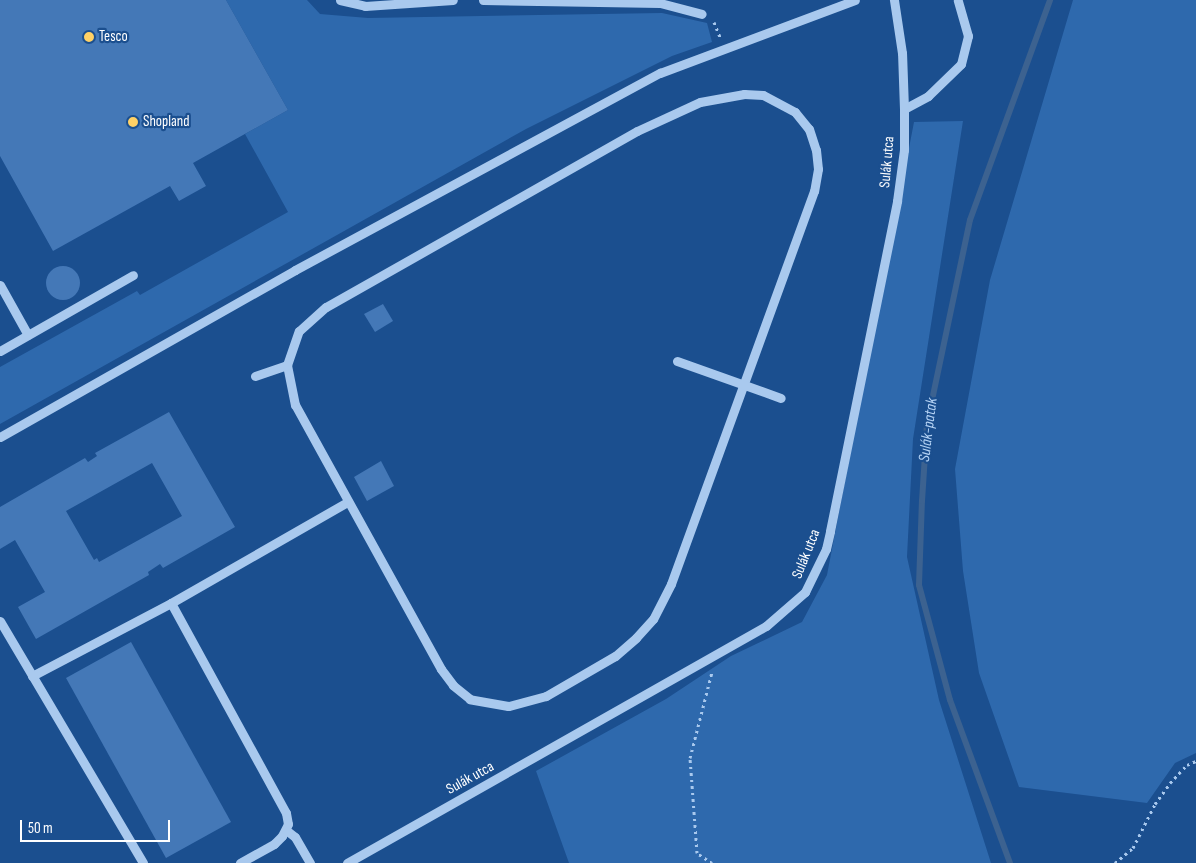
<!DOCTYPE html>
<html>
<head>
<meta charset="utf-8">
<style>
	body { margin:0 }
	#map { position:relative; width:1196px; height:863px; overflow:hidden; background:#1b4f8f; font-family:"Sofia Sans Condensed",sans-serif }
	div>[style] { position:absolute }
	[style*='--x'] { left:calc(var(--x)*1px); top:calc(var(--y)*1px); width:calc(var(--w)*1px); rotate:calc(var(--a)*1deg) }
	.green>* { inset:0; background:#2e69ad }
	.stream>* { height:6px; margin:-3px; padding:0 3px; transform-origin:3px; border-radius:3px; background:#3c6290 }
	.building>* { inset:0; background:#4478b7 }
	.round { border-radius:50% }
	.path>* { height:3px; margin-top:-1.5px; transform-origin:0; background:repeating-linear-gradient(90deg,#a9c9ee 0 2.5px,transparent 0 6.5px) }
	.minor>* { height:9px; margin:-4.5px; padding:0 4.5px; transform-origin:4.5px; border-radius:4.5px; background:#a9c9ee }
	.dots>* { width:14px; height:14px; translate:-50% -50%; box-sizing:border-box; border:2px solid #1b4f8f; border-radius:50% }
	span { translate:-50% -50%; white-space:nowrap; text-align:center; line-height:1.15; -webkit-text-stroke:4.5px #1b4f8f; paint-order:stroke }
	.poi-label { font-size:15px; color:#fff }
	.left { translate:0 -50%; text-align:left }
	.street-label { font-size:15px; color:#fff }
	.water-label { font-size:16px; color:#b5d3f5; font-style:italic }
	.scale { position:absolute; left:20px; top:820px; width:150px; height:22px; box-sizing:border-box; border:2px solid #fff; border-top:0; padding-left:6px; font-size:15px; line-height:18px; white-space:nowrap; color:#fff; -webkit-text-stroke:4px #1b4f8f; paint-order:stroke }
</style>
</head>
<body>
<div id="map">
	<div class="green">
		<i style="clip-path:polygon(226px 0,307px 0,320px 14px,368px 18px,662px 13px,707px 23px,712px 42px,672px 56px,526px 129px,0 424px,0 367px,137px 291px,140px 295px,288px 212px,245px 134px,288px 110px)"></i>
		<i style="clip-path:polygon(1073px 0,1196px 0,1196px 753px,1175px 763px,1147px 803px,1019px 787px,979px 673px,963px 571px,955px 469px,990px 280px)"></i>
		<i style="clip-path:polygon(963px 121px,913px 439px,907px 557px,939px 700px,991px 863px,569px 863px,536px 771px,666px 699px,731px 656px,802px 622px,827px 575px,914px 122px)"></i>
	</div>
	<div class="stream">
		<i style="--x:1010;--y:863;--w:174;--a:-110.2"></i>
		<i style="--x:950;--y:700;--w:119;--a:-105.1"></i>
		<i style="--x:919;--y:585;--w:84;--a:-88"></i>
		<i style="--x:922;--y:501;--w:77;--a:-86.3"></i>
		<i style="--x:927;--y:424;--w:208;--a:-78.1"></i>
		<i style="--x:970;--y:220;--w:234;--a:-70"></i>
	</div>
	<div class="building">
		<i style="clip-path:polygon(0 0,226px 0,288px 110px,193px 163px,206px 186px,179px 201px,170px 186px,53px 251px,0 156px)"></i>
		<i class="round" style="left:46px;top:266px;width:34px;height:34px"></i>
		<i style="clip-path:polygon(383px 304px,393px 321px,375px 332px,364px 314px)"></i>
		<i style="clip-path:polygon(evenodd,169px 412px,235px 527px,163px 568px,160px 564px,148px 572px,149px 575px,36px 639px,18px 607px,45px 592px,15px 540px,0 549px,0 507px,85px 458px,88px 462px,97px 456px,95px 453px,169px 412px,152px 463px,182px 516px,99px 562px,97px 558px,94px 560px,66px 511px,152px 463px)"></i>
		<i style="clip-path:polygon(381px 461px,394px 486px,367px 501px,354px 477px)"></i>
		<i style="clip-path:polygon(131px 642px,231px 822px,166px 858px,66px 678px)"></i>
	</div>
	<div class="path">
		<i style="--x:714;--y:22;--w:16;--a:68"></i>
		<i style="--x:712;--y:863;--w:18;--a:-146"></i>
		<i style="--x:697;--y:853;--w:95;--a:-94.2"></i>
		<i style="--x:690;--y:758;--w:89;--a:-75.7"></i>
		<i style="--x:1115;--y:863;--w:23;--a:-40"></i>
		<i style="--x:1133;--y:848;--w:49;--a:-63.4"></i>
		<i style="--x:1155;--y:804;--w:26;--a:-54"></i>
		<i style="--x:1170;--y:783;--w:25;--a:-47"></i>
		<i style="--x:1187;--y:765;--w:10;--a:-24"></i>
	</div>
	<div class="minor">
		<i style="--x:340;--y:0;--w:26;--a:13"></i>
		<i style="--x:365;--y:6;--w:88;--a:-3.9"></i>
		<i style="--x:483;--y:0;--w:177;--a:1"></i>
		<i style="--x:660;--y:3;--w:43;--a:14.7"></i>
		<i style="--x:744;--y:94;--w:19;--a:3"></i>
		<i style="--x:763;--y:95;--w:36;--a:28"></i>
		<i style="--x:795;--y:112;--w:22;--a:51"></i>
		<i style="--x:809;--y:129;--w:22;--a:72"></i>
		<i style="--x:816;--y:150;--w:19;--a:84"></i>
		<i style="--x:818;--y:169;--w:22;--a:100"></i>
		<i style="--x:814;--y:191;--w:418;--a:110"></i>
		<i style="--x:671;--y:584;--w:39;--a:117"></i>
		<i style="--x:653;--y:619;--w:25;--a:132"></i>
		<i style="--x:636;--y:638;--w:28;--a:139"></i>
		<i style="--x:615;--y:656;--w:80;--a:149.9"></i>
		<i style="--x:546;--y:696;--w:39;--a:165"></i>
		<i style="--x:508;--y:706;--w:39;--a:-170"></i>
		<i style="--x:470;--y:699;--w:22;--a:-141"></i>
		<i style="--x:453;--y:685;--w:20;--a:-127"></i>
		<i style="--x:441;--y:669;--w:302;--a:-118.9"></i>
		<i style="--x:295;--y:405;--w:41;--a:-101.3"></i>
		<i style="--x:287;--y:365;--w:36;--a:-71"></i>
		<i style="--x:299;--y:331;--w:36;--a:-42"></i>
		<i style="--x:326;--y:307;--w:357;--a:-29.5"></i>
		<i style="--x:637;--y:131;--w:69;--a:-24.7"></i>
		<i style="--x:700;--y:102;--w:45;--a:-10.3"></i>
		<i style="--x:904;--y:109;--w:27;--a:-28"></i>
		<i style="--x:928;--y:96;--w:46;--a:-44.1"></i>
		<i style="--x:961;--y:64;--w:29;--a:-76"></i>
		<i style="--x:968;--y:36;--w:37;--a:-106"></i>
		<i style="--x:0;--y:285;--w:57;--a:60.8"></i>
		<i style="--x:0;--y:351;--w:153;--a:-29.7"></i>
		<i style="--x:677;--y:361;--w:110;--a:19.6"></i>
		<i style="--x:255;--y:376;--w:34;--a:-19"></i>
		<i style="--x:0;--y:437;--w:339;--a:-29.5"></i>
		<i style="--x:295;--y:270;--w:415;--a:-28.4"></i>
		<i style="--x:660;--y:73;--w:208;--a:-20.5"></i>
		<i style="--x:171;--y:603;--w:239;--a:61.3"></i>
		<i style="--x:286;--y:813;--w:11;--a:80"></i>
		<i style="--x:288;--y:824;--w:13;--a:117"></i>
		<i style="--x:282;--y:836;--w:11;--a:135"></i>
		<i style="--x:274;--y:844;--w:39;--a:151"></i>
		<i style="--x:0;--y:621;--w:281;--a:59.4"></i>
		<i style="--x:32;--y:676;--w:157;--a:-27.7"></i>
		<i style="--x:171;--y:603;--w:203;--a:-29.8"></i>
		<i style="--x:286;--y:830;--w:11;--a:38"></i>
		<i style="--x:295;--y:837;--w:30;--a:60"></i>
		<i style="--x:347;--y:863;--w:481;--a:-29.5"></i>
		<i style="--x:766;--y:626;--w:52;--a:-41.1"></i>
		<i style="--x:805;--y:592;--w:48;--a:-64"></i>
		<i style="--x:826;--y:549;--w:18;--a:-77"></i>
		<i style="--x:830;--y:531;--w:337;--a:-78.5"></i>
		<i style="--x:897;--y:201;--w:51;--a:-82.2"></i>
		<i style="--x:904;--y:150;--w:41;--a:-90"></i>
		<i style="--x:904;--y:109;--w:56;--a:-92"></i>
		<i style="--x:902;--y:53;--w:54;--a:-98.6"></i>
	</div>
	<div class="dots">
		<i style="left:89px;top:37px;background:#ffd166"></i>
		<i style="left:133px;top:122px;background:#ffd166"></i>
	</div>
	<div class="poi-label">
		<span class="left" style="left:99px;top:37px">Tesco</span>
		<span class="left" style="left:143px;top:122px">Shopland</span>
	</div>
	<div class="street-label">
		<span style="left:887px;top:162px;rotate:-85deg">Sulák utca</span>
		<span style="left:806px;top:554px;rotate:-68deg">Sulák utca</span>
		<span style="left:470px;top:778px;rotate:-29deg">Sulák utca</span>
	</div>
	<div class="water-label">
		<span style="left:929px;top:430px;rotate:-83deg">Sulák-patak</span>
	</div>
	<div class="scale">50 m</div>
</div>
</body>
</html>
